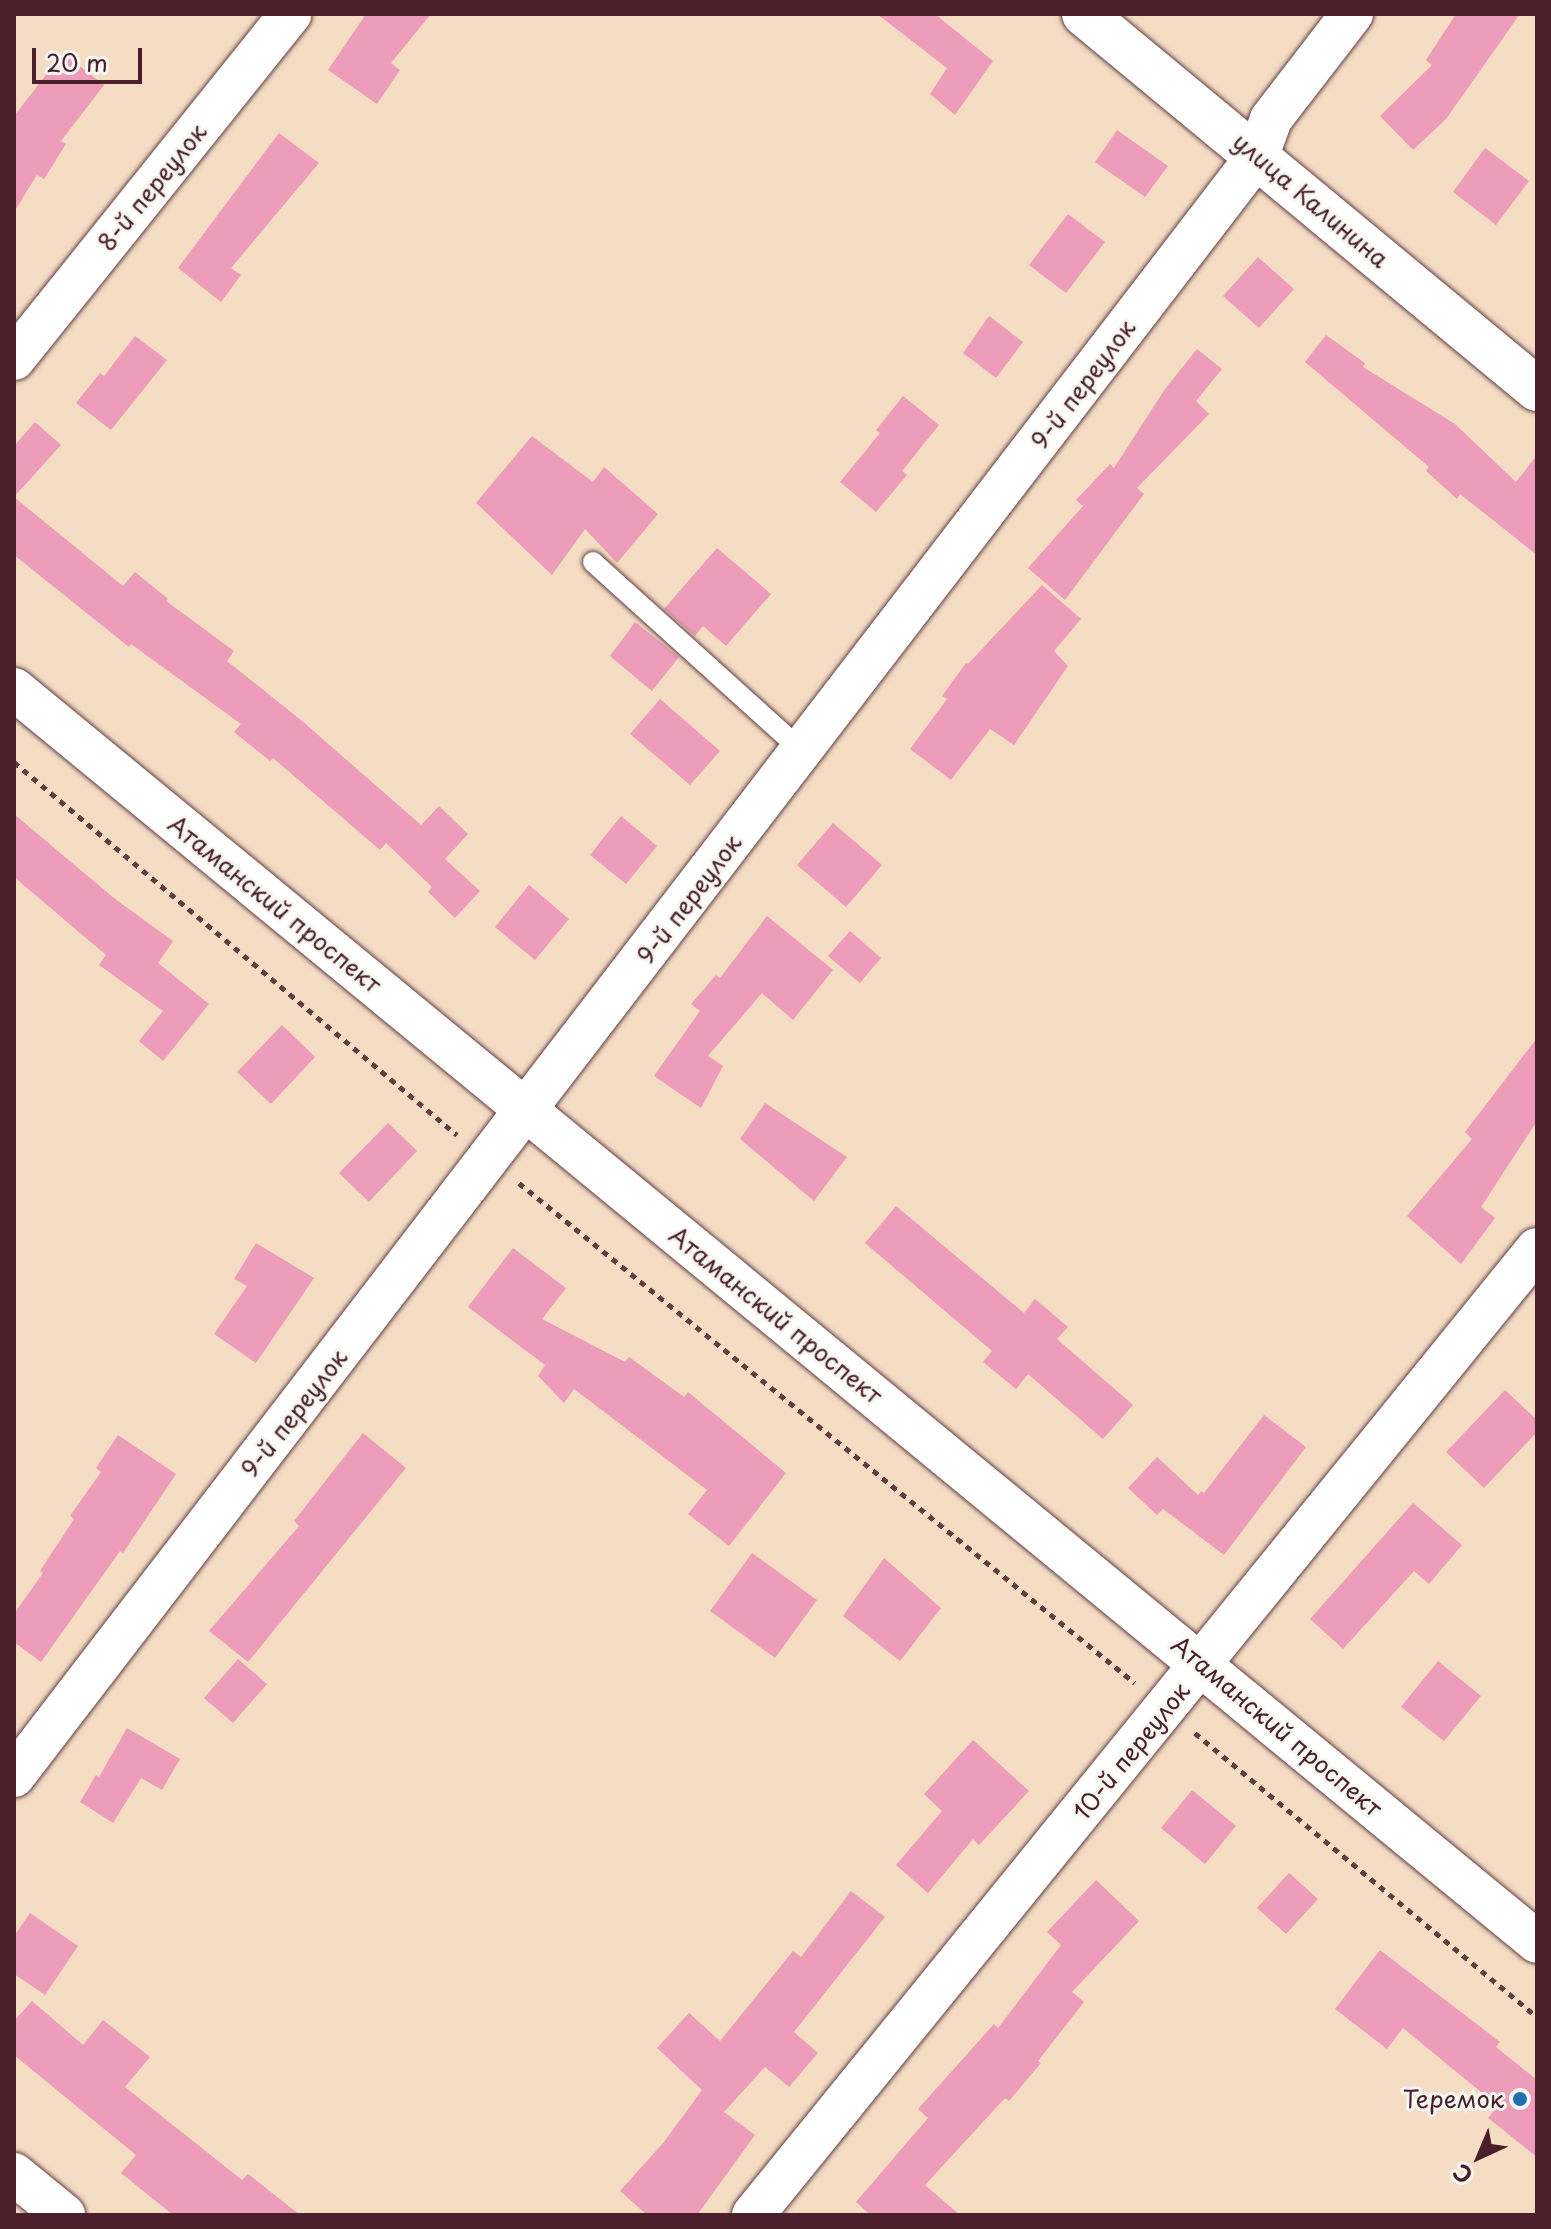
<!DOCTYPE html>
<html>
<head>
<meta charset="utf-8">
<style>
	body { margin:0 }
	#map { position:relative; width:1551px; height:2229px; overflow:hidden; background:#f4ddc3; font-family:"Playpen Sans",sans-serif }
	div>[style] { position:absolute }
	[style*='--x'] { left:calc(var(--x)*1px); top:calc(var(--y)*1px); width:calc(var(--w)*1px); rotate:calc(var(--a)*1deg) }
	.building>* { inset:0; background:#ed9cba }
	.path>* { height:5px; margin-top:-2.5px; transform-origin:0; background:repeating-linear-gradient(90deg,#643c42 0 6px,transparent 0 12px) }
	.roads { filter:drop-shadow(0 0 2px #643c42) drop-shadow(0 0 2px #643c42) }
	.lane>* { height:20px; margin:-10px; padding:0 10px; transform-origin:10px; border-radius:10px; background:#fff }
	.street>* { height:42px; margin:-21px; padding:0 21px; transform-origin:21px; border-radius:21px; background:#fff }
	.secondary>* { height:44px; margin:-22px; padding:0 22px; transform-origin:22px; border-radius:22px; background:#fff }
	.dots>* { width:22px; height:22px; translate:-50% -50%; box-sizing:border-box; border:4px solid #f6f6f2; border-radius:50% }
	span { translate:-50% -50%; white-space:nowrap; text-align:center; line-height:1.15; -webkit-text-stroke:6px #f6f6f2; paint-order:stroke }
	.street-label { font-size:24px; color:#4a1f2b }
	.poi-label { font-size:24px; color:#4a1f2b }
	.right { translate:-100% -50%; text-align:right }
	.frame { position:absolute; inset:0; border:16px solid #4a1f2b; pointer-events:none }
	.north { position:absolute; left:1439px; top:2117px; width:80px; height:80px; -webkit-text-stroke:6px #f6f6f2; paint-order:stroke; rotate:224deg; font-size:22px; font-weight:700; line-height:32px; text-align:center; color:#4a1f2b }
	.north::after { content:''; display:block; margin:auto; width:28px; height:36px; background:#4a1f2b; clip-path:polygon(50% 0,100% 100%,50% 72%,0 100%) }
	.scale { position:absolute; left:32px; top:48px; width:110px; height:36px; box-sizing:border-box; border:4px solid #4a1f2b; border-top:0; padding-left:10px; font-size:24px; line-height:28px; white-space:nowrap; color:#4a1f2b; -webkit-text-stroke:6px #f6f6f2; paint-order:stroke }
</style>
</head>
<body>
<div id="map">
	<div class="building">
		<i style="clip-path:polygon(366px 14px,431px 14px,391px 63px,400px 70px,377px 104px,328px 70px)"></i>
		<i style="clip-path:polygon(877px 14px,935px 14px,993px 61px,955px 115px,930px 94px,947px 68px)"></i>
		<i style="clip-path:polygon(1456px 14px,1520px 14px,1446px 119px,1413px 150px,1380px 116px,1432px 65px,1426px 60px)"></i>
		<i style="clip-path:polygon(63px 53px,104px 85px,61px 141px,66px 144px,44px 179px,37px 175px,14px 212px,14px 116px)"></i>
		<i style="clip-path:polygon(1117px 130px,1168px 166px,1145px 197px,1095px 162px)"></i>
		<i style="clip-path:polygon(279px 133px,319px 163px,231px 268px,241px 275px,221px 302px,178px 268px)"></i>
		<i style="clip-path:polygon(1485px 148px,1529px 181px,1496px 225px,1453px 192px)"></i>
		<i style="clip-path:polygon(1068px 214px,1105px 242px,1066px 293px,1029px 265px)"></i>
		<i style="clip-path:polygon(1258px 257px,1294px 289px,1259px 328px,1223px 296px)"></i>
		<i style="clip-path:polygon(989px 316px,1023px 342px,996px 378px,963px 353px)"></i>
		<i style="clip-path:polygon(1326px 335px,1365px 363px,1363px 367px,1455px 424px,1516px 482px,1537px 455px,1537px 555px,1460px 494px,1457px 499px,1426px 471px,1429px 467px,1305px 362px)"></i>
		<i style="clip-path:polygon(135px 336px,167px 360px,111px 430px,76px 403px,100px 373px,104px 376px)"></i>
		<i style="clip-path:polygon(1197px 349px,1222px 369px,1196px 401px,1209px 414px,1137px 488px,1144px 494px,1065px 600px,1028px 568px,1083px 506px,1076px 500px,1110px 464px,1114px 468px,1165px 389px)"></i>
		<i style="clip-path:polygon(903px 396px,939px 425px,902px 471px,907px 475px,876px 512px,840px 482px,880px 433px,876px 430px)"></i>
		<i style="clip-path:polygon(35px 422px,61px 445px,14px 497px,123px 586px,135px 572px,168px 599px,166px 601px,234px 651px,227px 661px,302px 721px,421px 825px,439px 806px,468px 834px,445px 859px,480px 891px,455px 918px,428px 892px,432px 887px,386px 843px,380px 850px,273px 758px,270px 761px,234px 732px,241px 724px,131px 644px,129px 647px,14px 555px,14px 446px)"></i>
		<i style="clip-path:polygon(532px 436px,593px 482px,604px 467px,658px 514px,617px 563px,585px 529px,552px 575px,476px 503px)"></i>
		<i style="clip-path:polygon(717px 548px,771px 594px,726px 646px,703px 626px,695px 636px,664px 609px)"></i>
		<i style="clip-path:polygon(1042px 585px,1081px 619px,1054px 651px,1068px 666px,1014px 745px,990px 729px,951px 780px,910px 749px,947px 699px,942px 696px,966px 663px,968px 664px)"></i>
		<i style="clip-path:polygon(635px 622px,679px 657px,652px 691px,610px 656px)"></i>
		<i style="clip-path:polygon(660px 699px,720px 751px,690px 785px,630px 734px)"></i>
		<i style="clip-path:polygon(14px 814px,115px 899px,173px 941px,158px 963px,209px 1004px,163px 1061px,139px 1041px,163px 1011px,99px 965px,106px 955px,14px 877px)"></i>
		<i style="clip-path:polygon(621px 816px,657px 846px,626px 884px,590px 855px)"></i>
		<i style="clip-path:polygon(833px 823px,882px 865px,846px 907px,797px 865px)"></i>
		<i style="clip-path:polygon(529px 885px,569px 919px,535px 960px,495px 927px)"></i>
		<i style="clip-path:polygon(767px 916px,833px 970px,793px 1020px,762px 993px,708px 1056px,723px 1066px,701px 1108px,654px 1076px,700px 1011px,691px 1004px,716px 975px,720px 978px)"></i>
		<i style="clip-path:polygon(850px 931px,881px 958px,860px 983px,828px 956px)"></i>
		<i style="clip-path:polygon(282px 1025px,315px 1057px,271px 1104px,237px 1072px)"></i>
		<i style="clip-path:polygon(1537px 1038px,1537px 1121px,1481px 1207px,1495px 1218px,1461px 1264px,1407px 1216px,1472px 1139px,1465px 1132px)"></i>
		<i style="clip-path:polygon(765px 1103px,847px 1157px,814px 1201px,740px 1139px)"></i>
		<i style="clip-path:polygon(388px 1123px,417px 1151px,369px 1202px,339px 1173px)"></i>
		<i style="clip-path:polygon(896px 1206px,1024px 1313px,1035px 1299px,1068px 1327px,1057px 1339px,1133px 1405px,1103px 1439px,1028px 1374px,1016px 1389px,983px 1362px,992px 1351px,865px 1243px)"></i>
		<i style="clip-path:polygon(256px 1243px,314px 1278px,256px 1363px,214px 1334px,247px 1286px,234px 1279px)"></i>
		<i style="clip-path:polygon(513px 1248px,566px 1288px,542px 1319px,625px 1362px,629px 1357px,684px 1397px,688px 1392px,786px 1473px,729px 1546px,688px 1514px,707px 1490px,574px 1389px,564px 1403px,538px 1376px,545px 1365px,468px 1307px)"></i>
		<i style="clip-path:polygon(1505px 1390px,1537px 1420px,1537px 1432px,1484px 1488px,1446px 1452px)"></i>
		<i style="clip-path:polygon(1264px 1415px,1306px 1447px,1224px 1555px,1163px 1509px,1157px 1515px,1128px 1488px,1157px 1457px,1198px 1495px,1201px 1491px,1204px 1493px)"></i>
		<i style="clip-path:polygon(363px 1433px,406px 1468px,248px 1662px,209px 1631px,299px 1526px,294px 1521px)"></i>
		<i style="clip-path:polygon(118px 1435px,176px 1474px,123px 1553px,120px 1551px,41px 1662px,14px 1642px,14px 1614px,43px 1573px,40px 1571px,74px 1519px,70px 1516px,101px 1472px,96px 1468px)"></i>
		<i style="clip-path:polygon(1413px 1503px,1462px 1545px,1429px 1584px,1414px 1571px,1343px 1649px,1310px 1619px)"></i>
		<i style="clip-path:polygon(752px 1553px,817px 1600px,775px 1658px,710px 1611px)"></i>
		<i style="clip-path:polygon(884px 1558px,941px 1608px,900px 1661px,843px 1616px)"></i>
		<i style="clip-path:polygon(238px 1659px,267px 1684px,233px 1723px,204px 1698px)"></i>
		<i style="clip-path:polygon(1438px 1661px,1481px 1696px,1444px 1741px,1401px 1707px)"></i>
		<i style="clip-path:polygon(127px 1728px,180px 1759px,162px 1790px,141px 1778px,113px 1823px,80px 1802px,96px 1775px,99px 1777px)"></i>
		<i style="clip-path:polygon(973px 1740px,1029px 1791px,979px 1845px,973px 1839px,928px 1893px,896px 1865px,942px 1811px,924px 1794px)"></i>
		<i style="clip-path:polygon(1192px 1790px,1236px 1826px,1205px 1864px,1161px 1828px)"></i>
		<i style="clip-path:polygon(1289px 1873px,1318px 1899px,1286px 1934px,1257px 1908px)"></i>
		<i style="clip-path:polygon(1096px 1880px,1139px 1921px,1072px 1992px,1084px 2002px,1038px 2061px,1041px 2063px,1009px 2101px,1005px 2098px,925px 2185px,960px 2215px,870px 2215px,856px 2202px,928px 2118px,918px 2109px,994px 2024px,998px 2028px,1061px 1945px,1047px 1932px)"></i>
		<i style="clip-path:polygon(851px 1891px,885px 1917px,794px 2032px,818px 2053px,789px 2087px,765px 2067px,724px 2112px,755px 2135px,697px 2215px,647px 2215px,620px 2191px,664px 2142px,702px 2090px,657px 2048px,689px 2013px,720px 2041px,793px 1951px,801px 1957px)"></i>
		<i style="clip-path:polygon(30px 1913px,78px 1946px,45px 1995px,14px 1974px,14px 1936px)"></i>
		<i style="clip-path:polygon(1380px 1950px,1500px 2042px,1496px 2047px,1537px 2080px,1537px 2157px,1488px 2118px,1498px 2106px,1403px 2028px,1387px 2049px,1335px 2009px)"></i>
		<i style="clip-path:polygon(32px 2001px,83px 2045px,103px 2020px,150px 2057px,125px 2087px,242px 2180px,248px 2174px,300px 2215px,173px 2215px,121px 2173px,136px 2155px,14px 2055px,14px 2021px)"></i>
	</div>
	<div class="path">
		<i style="--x:14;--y:762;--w:579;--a:40.1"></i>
		<i style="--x:519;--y:1183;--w:793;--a:39.07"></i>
		<i style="--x:1195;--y:1733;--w:445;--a:39.7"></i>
	</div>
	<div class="roads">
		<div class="lane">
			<i style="--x:593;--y:562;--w:282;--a:42.1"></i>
		</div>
		<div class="street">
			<i style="--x:14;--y:359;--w:442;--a:-51.3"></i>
			<i style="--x:14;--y:689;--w:1972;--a:39.44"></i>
			<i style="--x:14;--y:1776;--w:2043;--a:-52.5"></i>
			<i style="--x:1258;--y:155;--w:38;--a:-70"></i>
			<i style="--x:1271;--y:119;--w:133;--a:-52.4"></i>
			<i style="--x:14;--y:2174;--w:65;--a:39.4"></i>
			<i style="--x:753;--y:2215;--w:1244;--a:-50.94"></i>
		</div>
		<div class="secondary">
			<i style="--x:1084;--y:14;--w:588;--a:39.62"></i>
		</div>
	</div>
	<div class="dots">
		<i style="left:1520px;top:2099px;background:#1f6fb2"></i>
	</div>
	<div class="street-label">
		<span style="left:152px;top:187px;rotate:-51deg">8-й переулок</span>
		<span style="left:1311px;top:200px;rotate:40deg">улица Калинина</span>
		<span style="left:1083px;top:384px;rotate:-53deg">9-й переулок</span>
		<span style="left:689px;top:899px;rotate:-53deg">9-й переулок</span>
		<span style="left:275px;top:904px;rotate:39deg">Атаманский проспект</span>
		<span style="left:776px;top:1315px;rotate:39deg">Атаманский проспект</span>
		<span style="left:294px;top:1413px;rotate:-52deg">9-й переулок</span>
		<span style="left:1277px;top:1726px;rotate:40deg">Атаманский проспект</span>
		<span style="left:1131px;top:1751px;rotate:-51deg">10-й переулок</span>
	</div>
	<div class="poi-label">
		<span class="right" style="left:1504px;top:2099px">Теремок</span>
	</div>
	<div class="frame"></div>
	<div class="north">С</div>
	<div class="scale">20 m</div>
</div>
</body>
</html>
